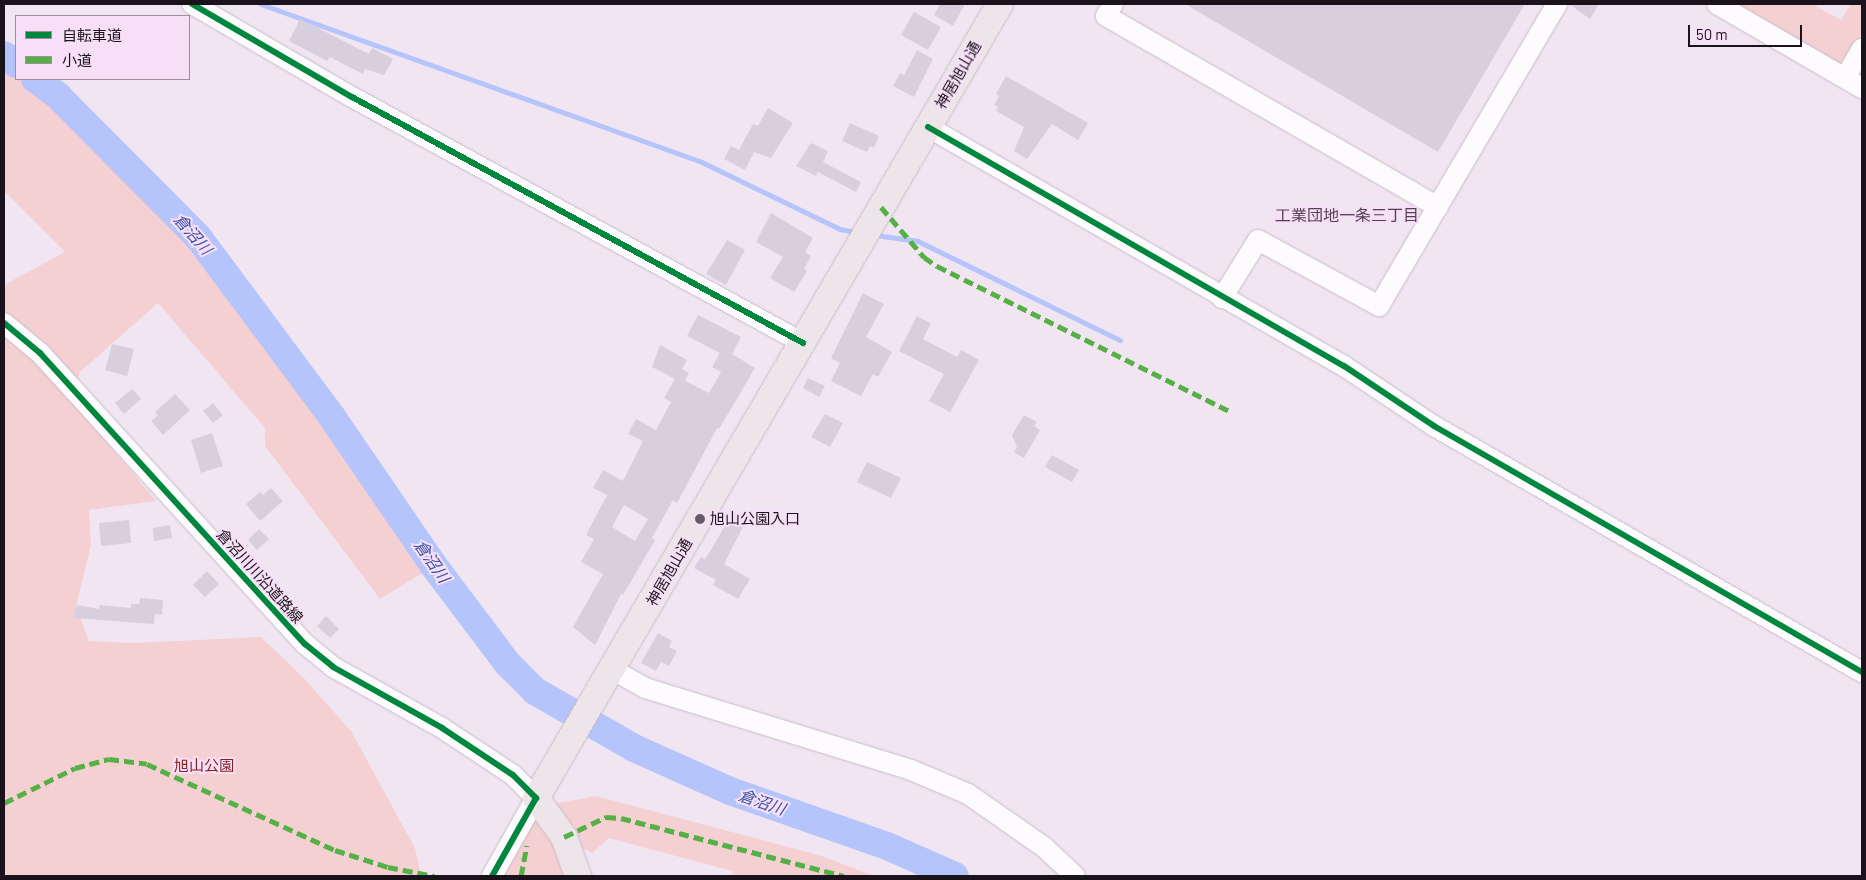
<!DOCTYPE html>
<html>
<head>
<meta charset="utf-8">
<style>
	body { margin:0 }
	#map { position:relative; width:1866px; height:880px; overflow:hidden; background:#f2e5f2; font-family:Barlow,"Noto Sans JP",sans-serif }
	div>[style] { position:absolute }
	[style*='--x'] { left:calc(var(--x)*1px); top:calc(var(--y)*1px); width:calc(var(--w)*1px); rotate:calc(var(--a)*1deg) }
	.green>* { inset:0; background:#f5d0d3 }
	.stream>* { height:4.5px; margin:-2.25px; padding:0 2.25px; transform-origin:2.25px; border-radius:2.25px; background:#b5c4fa }
	.river>* { height:28px; margin:-14px; padding:0 14px; transform-origin:14px; border-radius:14px; background:#b5c4fa }
	.building>* { inset:0; background:#d7cfdd }
	.roads { filter:drop-shadow(0 0 1px #c7bdc7) drop-shadow(0 0 1px #c7bdc7) }
	.minor>* { height:20px; margin:-10px; padding:0 10px; transform-origin:10px; border-radius:10px; background:#fdfbfd }
	.major>* { height:26px; margin:-13px; padding:0 13px; transform-origin:13px; border-radius:13px; background:#ede5ea }
	.quiet>* { height:5px; margin-top:-2.5px; transform-origin:0; background:repeating-linear-gradient(90deg,#55b145 0 10px,transparent 0 15px) }
	.cycleway>* { height:6px; margin:-3px; padding:0 3px; transform-origin:3px; border-radius:3px; background:#00873e }
	.dots>* { width:14px; height:14px; translate:-50% -50%; box-sizing:border-box; border:2px solid #f7e0f7; border-radius:50% }
	span { translate:-50% -50%; white-space:nowrap; text-align:center; line-height:1.15; -webkit-text-stroke:4px #f7e0f7; paint-order:stroke }
	.street-label { font-size:15px; color:#1b131b }
	.poi-label { font-size:15px; color:#1b131b }
	.left { translate:0 -50%; text-align:left }
	.park-label { font-size:15px; color:#862122 }
	.neighbourhood-label { font-size:16px; color:#534053 }
	.water-label { font-size:16px; color:#3750a3; font-style:italic }
	.frame { position:absolute; inset:0; border:5px solid #1b131b; pointer-events:none }
	.legend { position:absolute; left:15px; top:15px; width:175px; height:65px; box-sizing:border-box; background:#f7e0f7; border:1px solid #9f8e9f; margin:0; padding:6px 9px; list-style:none; font-size:15px; color:#1b131b }
	.legend li { display:flex; align-items:center; gap:10px; height:25px }
	.legend b { width:25px; border:1px solid #9f8e9f }
	.scale { position:absolute; left:1688px; top:25px; width:114px; height:22px; box-sizing:border-box; border:2px solid #1b131b; border-top:0; padding-left:6px; font-size:15px; line-height:18px; white-space:nowrap; color:#1b131b; -webkit-text-stroke:4px #f7e0f7; paint-order:stroke }
</style>
</head>
<body>
<div id="map">
	<div class="green">
		<i style="clip-path:polygon(1735px 4px,1812px 4px,1841px 20px,1851px 4px,1862px 4px,1862px 33px,1843px 67px)"></i>
		<i style="clip-path:polygon(4px 55px,16px 64px,16px 79px,35px 79px,58px 96px,198px 237px,332px 417px,434px 566px,380px 599px,265px 446px,265px 428px,158px 303px,80px 372px,70px 398px,156px 501px,89px 510px,91px 545px,76px 606px,89px 641px,134px 643px,261px 637px,303px 677px,351px 731px,415px 848px,421px 876px,4px 876px,4px 285px,65px 252px,4px 191px)"></i>
		<i style="clip-path:polygon(596px 796px,822px 856px,874px 876px,733px 876px,732px 871px,609px 838px,592px 853px,564px 838px,574px 876px,492px 876px,542px 806px)"></i>
	</div>
	<div class="stream">
		<i style="--x:261;--y:4;--w:466;--a:19.7"></i>
		<i style="--x:700;--y:161;--w:156;--a:25.9"></i>
		<i style="--x:840;--y:229;--w:16;--a:11"></i>
		<i style="--x:876;--y:235;--w:42;--a:8.1"></i>
		<i style="--x:918;--y:241;--w:225;--a:26.1"></i>
	</div>
	<div class="river">
		<i style="--x:4;--y:55;--w:15;--a:37"></i>
		<i style="--x:35;--y:79;--w:29;--a:36"></i>
		<i style="--x:58;--y:96;--w:199;--a:45.2"></i>
		<i style="--x:198;--y:237;--w:224;--a:53.3"></i>
		<i style="--x:332;--y:417;--w:181;--a:55.6"></i>
		<i style="--x:434;--y:566;--w:121;--a:53"></i>
		<i style="--x:507;--y:663;--w:40;--a:45"></i>
		<i style="--x:535;--y:691;--w:114;--a:29.9"></i>
		<i style="--x:634;--y:748;--w:105;--a:24.1"></i>
		<i style="--x:730;--y:791;--w:166;--a:19.3"></i>
		<i style="--x:887;--y:846;--w:74;--a:23.8"></i>
	</div>
	<div class="building">
		<i style="clip-path:polygon(940px 4px,965px 4px,953px 26px,934px 15px)"></i>
		<i style="clip-path:polygon(1185px 4px,1525px 4px,1438px 152px)"></i>
		<i style="clip-path:polygon(1569px 4px,1599px 4px,1590px 19px)"></i>
		<i style="clip-path:polygon(914px 12px,941px 27px,928px 50px,901px 35px)"></i>
		<i style="clip-path:polygon(300px 19px,369px 54px,372px 48px,393px 59px,384px 75px,365px 69px,363px 74px,330px 57px,327px 61px,289px 41px)"></i>
		<i style="clip-path:polygon(917px 50px,933px 59px,914px 97px,893px 86px,900px 73px,904px 75px)"></i>
		<i style="clip-path:polygon(1006px 76px,1088px 123px,1078px 140px,1052px 124px,1027px 159px,1014px 151px,1024px 127px,996px 111px,998px 107px,994px 105px,999px 96px,996px 94px)"></i>
		<i style="clip-path:polygon(768px 108px,793px 123px,771px 158px,754px 152px,745px 170px,724px 159px,731px 146px,739px 150px,753px 124px,758px 126px)"></i>
		<i style="clip-path:polygon(850px 123px,879px 136px,874px 148px,870px 146px,867px 152px,842px 141px)"></i>
		<i style="clip-path:polygon(811px 143px,828px 151px,823px 162px,861px 182px,856px 192px,818px 172px,816px 176px,796px 166px)"></i>
		<i style="clip-path:polygon(771px 213px,813px 238px,805px 252px,811px 256px,804px 269px,807px 271px,794px 292px,770px 278px,783px 257px,756px 242px)"></i>
		<i style="clip-path:polygon(727px 240px,745px 250px,726px 285px,706px 274px)"></i>
		<i style="clip-path:polygon(863px 293px,884px 304px,866px 337px,892px 352px,878px 377px,873px 374px,861px 396px,831px 381px,840px 363px,831px 358px)"></i>
		<i style="clip-path:polygon(evenodd,698px 315px,741px 337px,732px 354px,755px 368px,719px 429px,717px 428px,677px 503px,673px 500px,652px 538px,655px 540px,623px 595px,621px 594px,595px 645px,573px 627px,603px 574px,581px 562px,594px 539px,586px 535px,607px 495px,593px 488px,603px 470px,623px 481px,643px 441px,628px 434px,636px 419px,656px 430px,671px 402px,664px 398px,675px 379px,652px 367px,660px 345px,687px 360px,682px 369px,689px 373px,685px 381px,709px 393px,721px 372px,712px 367px,720px 353px,687px 336px,698px 315px,624px 505px,648px 519px,635px 541px,612px 527px,624px 505px)"></i>
		<i style="clip-path:polygon(917px 316px,931px 323px,923px 339px,957px 357px,961px 350px,979px 360px,950px 412px,929px 401px,944px 374px,899px 351px)"></i>
		<i style="clip-path:polygon(112px 344px,134px 349px,127px 376px,105px 370px)"></i>
		<i style="clip-path:polygon(808px 378px,825px 386px,819px 397px,803px 388px)"></i>
		<i style="clip-path:polygon(132px 389px,141px 399px,124px 414px,115px 403px)"></i>
		<i style="clip-path:polygon(175px 394px,190px 410px,163px 435px,151px 421px,158px 415px,155px 412px)"></i>
		<i style="clip-path:polygon(213px 403px,223px 415px,213px 423px,203px 411px)"></i>
		<i style="clip-path:polygon(825px 414px,843px 423px,830px 447px,811px 437px)"></i>
		<i style="clip-path:polygon(1024px 415px,1037px 422px,1034px 426px,1040px 430px,1024px 458px,1014px 452px,1017px 447px,1012px 435px)"></i>
		<i style="clip-path:polygon(212px 433px,223px 466px,201px 473px,191px 440px)"></i>
		<i style="clip-path:polygon(1052px 455px,1079px 470px,1072px 482px,1045px 467px)"></i>
		<i style="clip-path:polygon(867px 462px,901px 478px,891px 498px,857px 482px)"></i>
		<i style="clip-path:polygon(271px 488px,283px 501px,260px 521px,246px 504px,260px 492px,263px 495px)"></i>
		<i style="clip-path:polygon(732px 513px,746px 521px,724px 564px,750px 579px,738px 599px,713px 585px,716px 580px,694px 568px,701px 557px,705px 559px,711px 550px)"></i>
		<i style="clip-path:polygon(129px 520px,131px 543px,101px 546px,99px 523px)"></i>
		<i style="clip-path:polygon(170px 525px,172px 538px,154px 541px,153px 528px)"></i>
		<i style="clip-path:polygon(259px 529px,269px 539px,257px 550px,248px 540px)"></i>
		<i style="clip-path:polygon(207px 571px,219px 584px,205px 597px,193px 585px)"></i>
		<i style="clip-path:polygon(140px 598px,163px 600px,162px 615px,155px 614px,154px 624px,74px 618px,77px 605px,99px 609px,100px 605px,131px 608px,131px 604px,139px 604px)"></i>
		<i style="clip-path:polygon(326px 616px,339px 629px,330px 638px,317px 626px)"></i>
		<i style="clip-path:polygon(658px 633px,672px 641px,669px 647px,677px 651px,669px 666px,661px 662px,656px 671px,641px 663px)"></i>
	</div>
	<div class="roads">
		<div class="minor">
			<i style="--x:192;--y:4;--w:185;--a:30.2"></i>
			<i style="--x:352;--y:97;--w:514;--a:28.61"></i>
			<i style="--x:1113;--y:4;--w:14;--a:120"></i>
			<i style="--x:1106;--y:16;--w:383;--a:29.9"></i>
			<i style="--x:1717;--y:4;--w:168;--a:30.1"></i>
			<i style="--x:1845;--y:78;--w:34;--a:-60"></i>
			<i style="--x:928;--y:127;--w:480;--a:29.9"></i>
			<i style="--x:1344;--y:366;--w:108;--a:33.7"></i>
			<i style="--x:1434;--y:426;--w:494;--a:29.9"></i>
			<i style="--x:1222;--y:298;--w:68;--a:-58.2"></i>
			<i style="--x:1258;--y:240;--w:138;--a:28.6"></i>
			<i style="--x:1379;--y:306;--w:351;--a:-59.5"></i>
			<i style="--x:4;--y:323;--w:47;--a:39.8"></i>
			<i style="--x:40;--y:353;--w:394;--a:47.7"></i>
			<i style="--x:305;--y:644;--w:36;--a:39"></i>
			<i style="--x:333;--y:667;--w:125;--a:29.2"></i>
			<i style="--x:442;--y:728;--w:85;--a:33.5"></i>
			<i style="--x:513;--y:775;--w:33;--a:45"></i>
			<i style="--x:536;--y:798;--w:90;--a:119.4"></i>
			<i style="--x:613;--y:670;--w:37;--a:29"></i>
			<i style="--x:645;--y:688;--w:278;--a:17.1"></i>
			<i style="--x:911;--y:770;--w:62;--a:22.8"></i>
			<i style="--x:968;--y:794;--w:93;--a:34.9"></i>
			<i style="--x:1044;--y:847;--w:42;--a:43.1"></i>
		</div>
		<div class="major">
			<i style="--x:578;--y:876;--w:41;--a:-109.7"></i>
			<i style="--x:564;--y:837;--w:48;--a:-125.7"></i>
			<i style="--x:536;--y:798;--w:920;--a:-59.7"></i>
		</div>
	</div>
	<div class="quiet">
		<i style="--x:881;--y:207;--w:66;--a:49.3"></i>
		<i style="--x:924;--y:257;--w:16;--a:35"></i>
		<i style="--x:937;--y:266;--w:328;--a:26.4"></i>
		<i style="--x:4;--y:803;--w:79;--a:-26.2"></i>
		<i style="--x:75;--y:768;--w:35;--a:-15"></i>
		<i style="--x:109;--y:759;--w:38;--a:7"></i>
		<i style="--x:147;--y:764;--w:207;--a:24.6"></i>
		<i style="--x:335;--y:850;--w:56;--a:17.8"></i>
		<i style="--x:388;--y:867;--w:47;--a:11.1"></i>
		<i style="--x:564;--y:837;--w:47;--a:-25.5"></i>
		<i style="--x:606;--y:817;--w:15;--a:4"></i>
		<i style="--x:621;--y:818;--w:230;--a:14.6"></i>
		<i style="--x:521;--y:876;--w:31;--a:-79"></i>
	</div>
	<div class="cycleway">
		<i style="--x:192;--y:4;--w:185;--a:30.2"></i>
		<i style="--x:352;--y:97;--w:514;--a:28.61"></i>
		<i style="--x:928;--y:127;--w:480;--a:29.9"></i>
		<i style="--x:1344;--y:366;--w:108;--a:33.7"></i>
		<i style="--x:1434;--y:426;--w:494;--a:29.9"></i>
		<i style="--x:4;--y:323;--w:47;--a:39.8"></i>
		<i style="--x:40;--y:353;--w:394;--a:47.7"></i>
		<i style="--x:305;--y:644;--w:36;--a:39"></i>
		<i style="--x:333;--y:667;--w:125;--a:29.2"></i>
		<i style="--x:442;--y:728;--w:85;--a:33.5"></i>
		<i style="--x:513;--y:775;--w:33;--a:45"></i>
		<i style="--x:536;--y:798;--w:90;--a:119.4"></i>
	</div>
	<div class="dots">
		<i style="left:700px;top:519px;background:#665c66"></i>
	</div>
	<div class="street-label">
		<span style="left:958px;top:75px;rotate:-60deg">神居旭山通</span>
		<span style="left:669px;top:572px;rotate:-60deg">神居旭山通</span>
		<span style="left:260px;top:576px;rotate:48deg">倉沼川川沿道路線</span>
	</div>
	<div class="poi-label">
		<span class="left" style="left:710px;top:519px">旭山公園入口</span>
	</div>
	<div class="park-label">
		<span style="left:204px;top:766px">旭山公園</span>
	</div>
	<div class="neighbourhood-label">
		<span style="left:1347px;top:215px">工業団地一条三丁目</span>
	</div>
	<div class="water-label">
		<span style="left:193px;top:234px;rotate:49deg">倉沼川</span>
		<span style="left:432px;top:561px;rotate:55deg">倉沼川</span>
		<span style="left:762px;top:802px;rotate:19deg">倉沼川</span>
	</div>
	<div class="frame"></div>
	<ul class="legend">
	<li><b style="height:6px;background:#00873e"></b>自転車道</li>
	<li><b style="height:6px;background:#55b145"></b>小道</li>
	</ul>
	<div class="scale">50 m</div>
</div>
</body>
</html>
